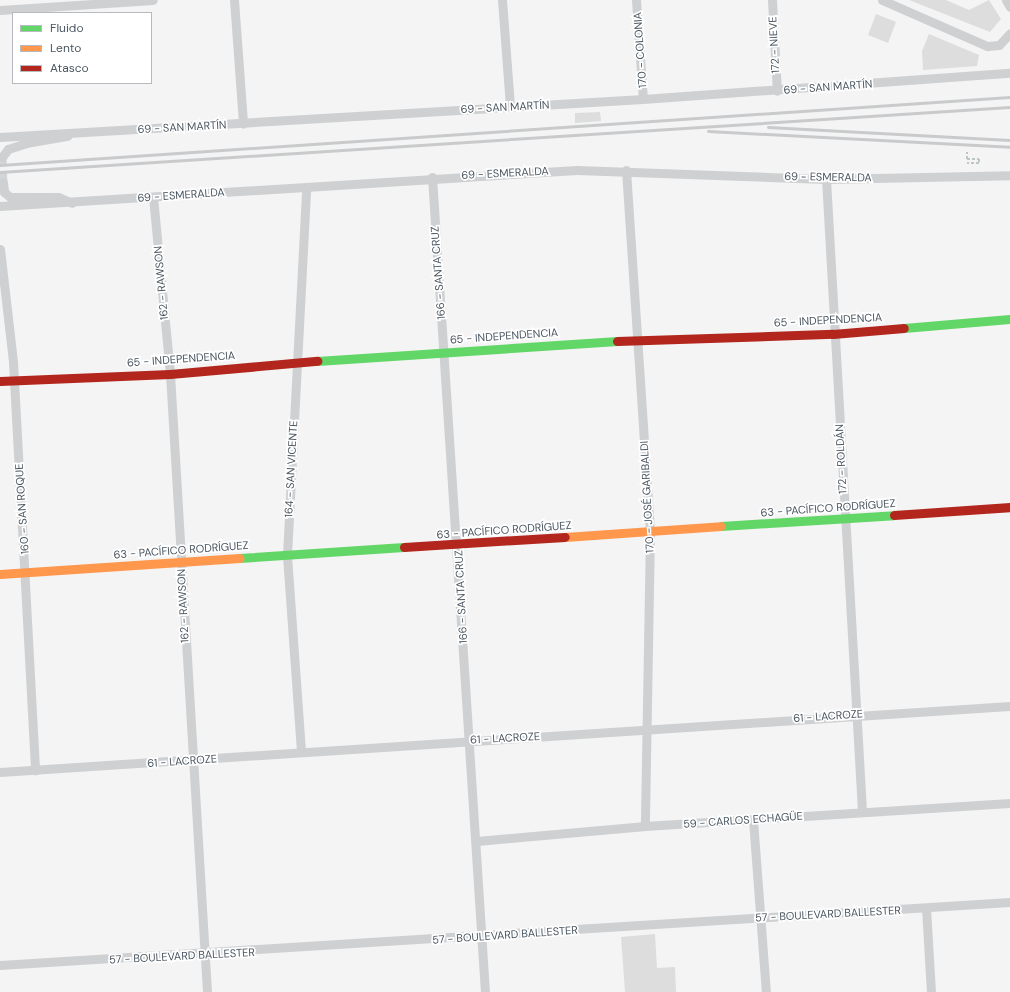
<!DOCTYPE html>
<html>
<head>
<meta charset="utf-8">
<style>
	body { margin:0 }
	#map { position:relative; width:1010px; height:992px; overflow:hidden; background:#f4f4f4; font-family:"DM Sans",sans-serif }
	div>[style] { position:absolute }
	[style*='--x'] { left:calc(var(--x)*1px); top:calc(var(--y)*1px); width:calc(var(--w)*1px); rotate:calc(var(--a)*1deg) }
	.building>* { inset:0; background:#ddddde }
	.street-tunnel>* { height:9px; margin-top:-4.5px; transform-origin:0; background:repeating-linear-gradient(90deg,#d2d4d7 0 9px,transparent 0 13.5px) }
	.path>* { height:2px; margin-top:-1px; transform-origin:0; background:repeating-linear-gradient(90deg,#bcc7c4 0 3px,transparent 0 5px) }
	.street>* { height:9px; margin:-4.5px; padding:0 4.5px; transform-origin:4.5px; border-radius:4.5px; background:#ced0d2 }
	.fast>* { height:9px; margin:-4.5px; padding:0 4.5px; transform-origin:4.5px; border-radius:4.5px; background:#63d668 }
	.slow>* { height:9px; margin:-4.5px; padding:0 4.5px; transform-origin:4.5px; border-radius:4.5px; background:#ff974d }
	.jam>* { height:9px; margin:-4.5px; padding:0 4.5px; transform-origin:4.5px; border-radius:4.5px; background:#b3261e }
	.rail>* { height:3px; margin:-1.5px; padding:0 1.5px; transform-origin:1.5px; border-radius:1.5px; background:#c9cacc }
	span { translate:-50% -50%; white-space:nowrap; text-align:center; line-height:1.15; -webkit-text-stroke:3.5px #fff; paint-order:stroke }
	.street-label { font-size:11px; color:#4a5661 }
	.legend { position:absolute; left:12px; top:12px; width:140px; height:72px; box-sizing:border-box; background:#fff; border:1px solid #b7bbc0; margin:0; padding:5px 7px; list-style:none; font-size:12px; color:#4a5661 }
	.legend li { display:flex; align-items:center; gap:8px; height:20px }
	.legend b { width:20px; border:1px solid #b7bbc0 }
</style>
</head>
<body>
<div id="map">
	<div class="building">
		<i style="clip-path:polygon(909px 0,946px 0,969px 10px,989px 0,1001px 19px,990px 32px)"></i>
		<i style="clip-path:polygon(876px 14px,896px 22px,888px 43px,868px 35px)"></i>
		<i style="clip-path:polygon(929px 34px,979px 55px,977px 66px,923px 70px,922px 51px)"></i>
		<i style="clip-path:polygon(600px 112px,601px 121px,575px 123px,575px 113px)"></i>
		<i style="clip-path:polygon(655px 934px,657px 968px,675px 967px,676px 992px,625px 992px,621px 937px)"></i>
	</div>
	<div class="street-tunnel">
		<i style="--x:2;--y:157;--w:25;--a:88"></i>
	</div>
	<div class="path">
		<i style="--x:967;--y:159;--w:12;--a:0"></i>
		<i style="--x:979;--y:159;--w:4;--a:90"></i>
		<i style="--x:979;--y:163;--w:12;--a:180"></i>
		<i style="--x:967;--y:159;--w:7;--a:-90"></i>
	</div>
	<div class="street">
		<i style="--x:234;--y:0;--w:124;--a:85.8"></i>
		<i style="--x:502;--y:0;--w:107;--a:85.7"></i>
		<i style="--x:636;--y:0;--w:99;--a:86"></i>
		<i style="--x:772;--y:0;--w:91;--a:86.9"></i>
		<i style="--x:882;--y:0;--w:115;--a:23.7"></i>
		<i style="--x:987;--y:46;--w:12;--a:-5"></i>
		<i style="--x:999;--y:45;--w:16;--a:-47"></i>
		<i style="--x:1006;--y:0;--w:8;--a:60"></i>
		<i style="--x:0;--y:10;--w:153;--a:-3.7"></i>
		<i style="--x:0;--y:137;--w:644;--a:-3.38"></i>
		<i style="--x:643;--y:99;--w:368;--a:-4.1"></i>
		<i style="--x:2;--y:157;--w:10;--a:-53"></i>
		<i style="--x:8;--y:149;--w:19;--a:-18"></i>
		<i style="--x:26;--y:143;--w:42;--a:-9.7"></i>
		<i style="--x:626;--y:170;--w:363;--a:86.2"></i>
		<i style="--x:650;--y:532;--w:294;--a:91"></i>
		<i style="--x:432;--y:177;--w:817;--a:86.28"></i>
		<i style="--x:826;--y:179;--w:633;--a:86.74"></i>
		<i style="--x:3;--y:182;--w:10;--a:84"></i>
		<i style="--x:4;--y:192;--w:8;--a:40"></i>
		<i style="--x:10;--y:197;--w:48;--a:0"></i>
		<i style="--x:58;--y:197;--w:15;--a:23"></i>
		<i style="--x:153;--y:197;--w:178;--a:84.5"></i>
		<i style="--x:170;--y:374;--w:619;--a:86.57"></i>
		<i style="--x:0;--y:206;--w:578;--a:-3.57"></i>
		<i style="--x:577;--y:170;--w:249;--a:2.1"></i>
		<i style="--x:826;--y:179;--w:184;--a:-1.2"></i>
		<i style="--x:0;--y:249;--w:114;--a:83.4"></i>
		<i style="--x:13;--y:362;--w:409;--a:86.9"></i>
		<i style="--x:301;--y:751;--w:196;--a:-94.1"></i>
		<i style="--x:287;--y:555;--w:368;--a:-87"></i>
		<i style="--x:0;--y:772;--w:1012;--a:-3.74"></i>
		<i style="--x:753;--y:820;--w:172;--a:85.7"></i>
		<i style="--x:477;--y:841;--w:169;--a:-5.1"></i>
		<i style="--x:645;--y:826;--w:366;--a:-3.6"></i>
		<i style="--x:926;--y:908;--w:84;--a:86.6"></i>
		<i style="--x:0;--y:965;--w:1012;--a:-3.57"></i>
	</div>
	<div class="fast">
		<i style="--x:904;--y:328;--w:106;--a:-4.9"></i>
		<i style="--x:317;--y:361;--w:301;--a:-3.8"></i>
		<i style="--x:721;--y:526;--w:173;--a:-3.6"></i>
		<i style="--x:239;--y:558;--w:165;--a:-3.8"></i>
	</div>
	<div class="slow">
		<i style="--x:565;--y:537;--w:156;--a:-4"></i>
		<i style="--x:0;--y:574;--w:240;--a:-3.8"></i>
	</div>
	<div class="jam">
		<i style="--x:617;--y:341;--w:216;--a:-1.9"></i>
		<i style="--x:833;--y:334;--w:71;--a:-4.8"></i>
		<i style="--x:0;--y:381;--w:170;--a:-2.4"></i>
		<i style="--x:170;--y:374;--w:148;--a:-5.1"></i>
		<i style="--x:894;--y:515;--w:116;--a:-3.9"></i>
		<i style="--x:404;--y:547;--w:161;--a:-3.6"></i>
	</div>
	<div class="rail">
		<i style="--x:768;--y:127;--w:242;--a:3.1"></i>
		<i style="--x:708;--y:131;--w:302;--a:3"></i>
		<i style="--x:0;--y:165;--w:1012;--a:-3.85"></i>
		<i style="--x:0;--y:172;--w:1012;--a:-3.68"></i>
	</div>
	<div class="street-label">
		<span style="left:774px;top:45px;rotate:-93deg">172 - NIEVE</span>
		<span style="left:640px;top:50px;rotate:-94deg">170 - COLONIA</span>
		<span style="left:828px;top:87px;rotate:-4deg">69 - SAN MARTÍN</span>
		<span style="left:505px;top:107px;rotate:-3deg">69 - SAN MARTÍN</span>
		<span style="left:182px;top:127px;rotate:-3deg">69 - SAN MARTÍN</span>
		<span style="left:505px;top:173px;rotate:-3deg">69 - ESMERALDA</span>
		<span style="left:828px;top:177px;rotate:1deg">69 - ESMERALDA</span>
		<span style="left:181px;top:195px;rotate:-4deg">69 - ESMERALDA</span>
		<span style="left:438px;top:273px;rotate:-94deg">166 - SANTA CRUZ</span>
		<span style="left:161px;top:283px;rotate:-95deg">162 - RAWSON</span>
		<span style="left:828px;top:320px;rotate:-3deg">65 - INDEPENDENCIA</span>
		<span style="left:504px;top:336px;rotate:-4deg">65 - INDEPENDENCIA</span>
		<span style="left:181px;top:359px;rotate:-4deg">65 - INDEPENDENCIA</span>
		<span style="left:841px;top:459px;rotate:-93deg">172 - ROLDÁN</span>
		<span style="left:291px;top:469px;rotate:-87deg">164 - SAN VICENTE</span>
		<span style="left:647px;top:497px;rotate:-93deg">170 - JOSÉ GARIBALDI</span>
		<span style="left:828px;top:508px;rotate:-4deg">63 - PACÍFICO RODRÍGUEZ</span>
		<span style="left:22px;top:509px;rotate:-94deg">160 - SAN ROQUE</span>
		<span style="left:504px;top:530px;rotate:-4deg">63 - PACÍFICO RODRÍGUEZ</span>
		<span style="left:181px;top:550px;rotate:-4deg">63 - PACÍFICO RODRÍGUEZ</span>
		<span style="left:461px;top:597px;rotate:-93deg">166 - SANTA CRUZ</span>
		<span style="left:183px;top:606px;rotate:-93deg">162 - RAWSON</span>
		<span style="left:828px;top:716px;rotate:-4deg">61 - LACROZE</span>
		<span style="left:505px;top:738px;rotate:-3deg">61 - LACROZE</span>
		<span style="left:182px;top:761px;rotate:-4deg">61 - LACROZE</span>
		<span style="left:743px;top:820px;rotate:-4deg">59 - CARLOS ECHAGÜE</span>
		<span style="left:828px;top:914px;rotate:-3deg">57 - BOULEVARD BALLESTER</span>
		<span style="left:505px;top:935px;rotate:-4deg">57 - BOULEVARD BALLESTER</span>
		<span style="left:182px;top:956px;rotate:-3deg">57 - BOULEVARD BALLESTER</span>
	</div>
	<ul class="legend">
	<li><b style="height:5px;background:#63d668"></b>Fluido</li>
	<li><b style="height:5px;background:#ff974d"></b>Lento</li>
	<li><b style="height:5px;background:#b3261e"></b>Atasco</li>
	</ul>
</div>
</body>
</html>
